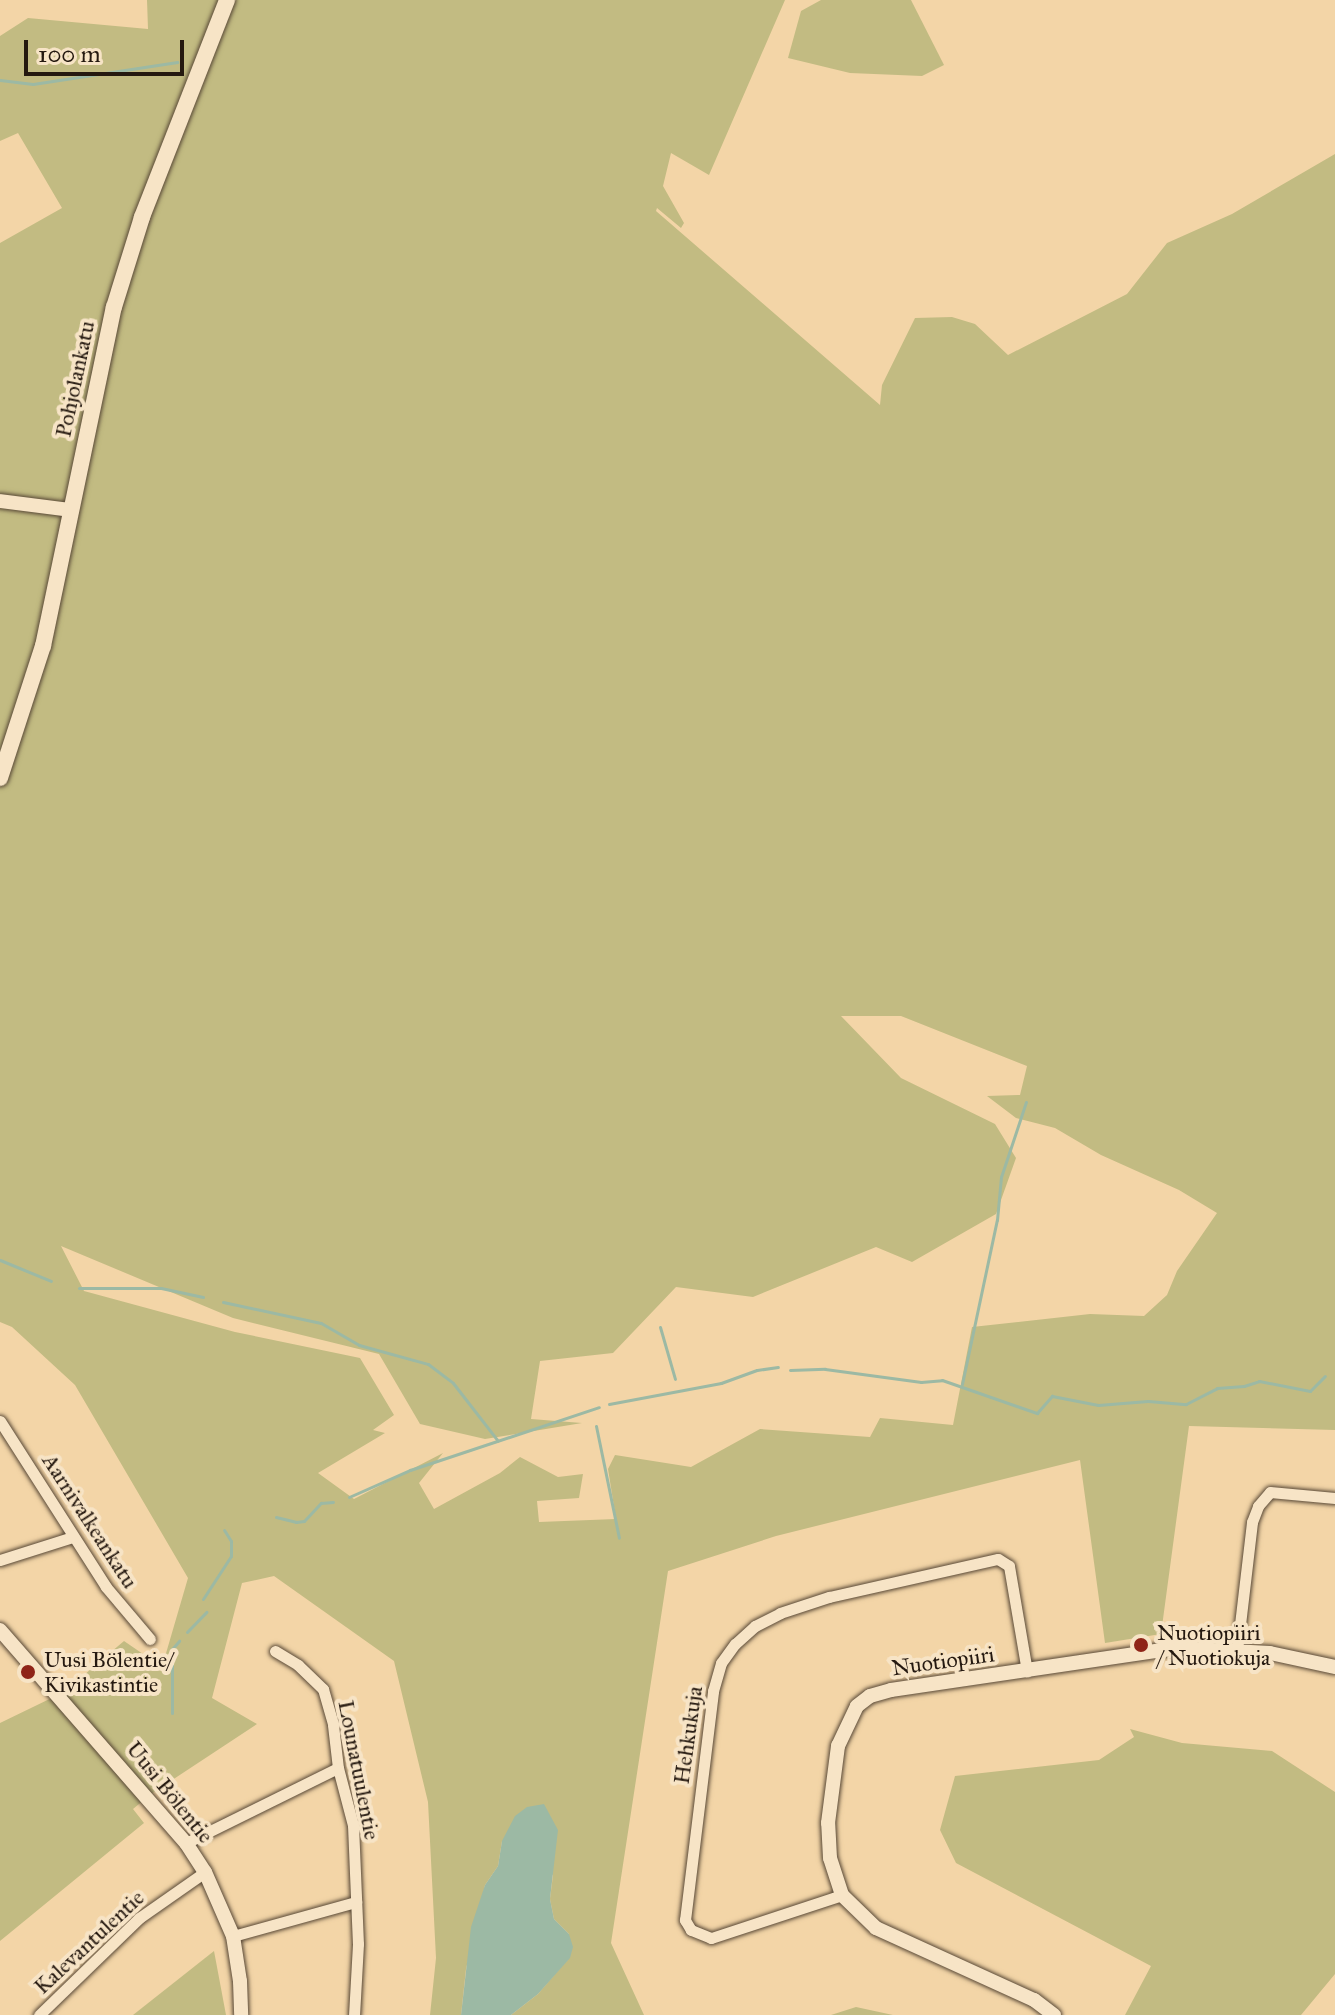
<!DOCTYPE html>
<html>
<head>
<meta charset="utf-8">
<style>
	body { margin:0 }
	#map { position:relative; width:1335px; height:2015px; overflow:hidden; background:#f3d5a7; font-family:"IM FELL Great Primer",serif }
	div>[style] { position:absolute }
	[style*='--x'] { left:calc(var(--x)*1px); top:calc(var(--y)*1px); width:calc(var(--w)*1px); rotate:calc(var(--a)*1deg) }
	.green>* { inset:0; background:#c2bb82 }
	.water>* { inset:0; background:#9cb9a4 }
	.stream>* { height:3px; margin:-1.5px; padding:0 1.5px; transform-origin:1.5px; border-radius:1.5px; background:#9cb9a4 }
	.roads { filter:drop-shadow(0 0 2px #584836) drop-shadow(0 0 2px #584836) }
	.minor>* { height:11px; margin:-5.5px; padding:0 5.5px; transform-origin:5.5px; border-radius:5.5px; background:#f7e4c6 }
	.tertiary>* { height:14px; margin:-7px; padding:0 7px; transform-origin:7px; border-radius:7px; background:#f7e4c6 }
	.secondary>* { height:16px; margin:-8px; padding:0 8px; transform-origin:8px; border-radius:8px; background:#f7e4c6 }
	.dots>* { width:22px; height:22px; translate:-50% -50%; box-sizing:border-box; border:4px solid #f7e4c6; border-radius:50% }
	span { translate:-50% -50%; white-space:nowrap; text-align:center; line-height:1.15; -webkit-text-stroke:8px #f7e4c6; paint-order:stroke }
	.street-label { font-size:22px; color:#251910 }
	.poi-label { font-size:22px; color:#251910 }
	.left { translate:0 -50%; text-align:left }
	.scale { position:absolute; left:24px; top:40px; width:160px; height:36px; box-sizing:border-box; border:4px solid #251910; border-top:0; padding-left:10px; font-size:24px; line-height:28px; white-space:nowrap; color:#251910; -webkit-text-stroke:6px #f7e4c6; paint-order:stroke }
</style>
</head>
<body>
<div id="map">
	<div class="green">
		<i style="clip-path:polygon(evenodd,147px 0,785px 0,709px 175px,671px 153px,663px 186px,684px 223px,681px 228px,657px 208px,656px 211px,880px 405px,882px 385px,915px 318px,952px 317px,975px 324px,1008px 355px,1127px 294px,1167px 243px,1232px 214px,1335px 154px,1335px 1430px,1189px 1426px,1161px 1634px,1105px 1643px,1080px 1460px,776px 1536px,668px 1571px,611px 1943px,644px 2015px,511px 2015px,538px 1994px,569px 1958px,569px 1934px,554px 1919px,550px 1899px,553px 1875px,502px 1841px,498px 1866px,485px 1885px,466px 1969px,461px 2015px,430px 2015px,436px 1958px,428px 1802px,394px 1661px,274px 1576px,242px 1583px,212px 1698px,257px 1724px,151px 1794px,133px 1809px,144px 1823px,0 1941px,0 1723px,64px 1692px,124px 1641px,162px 1667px,188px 1578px,75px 1385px,12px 1327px,0 1322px,0 243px,62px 208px,18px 133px,0 141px,0 36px,28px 18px,148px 29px,147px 0,841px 1016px,901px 1016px,1027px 1066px,1020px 1095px,987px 1096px,1016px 1118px,1055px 1128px,1101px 1155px,1179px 1190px,1217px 1213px,1177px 1271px,1167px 1295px,1144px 1316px,1090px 1314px,972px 1327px,953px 1425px,880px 1418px,870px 1437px,760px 1429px,691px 1467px,615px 1455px,608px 1469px,616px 1519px,539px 1522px,537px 1501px,579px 1498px,583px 1474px,558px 1477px,520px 1457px,500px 1473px,434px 1509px,419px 1483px,443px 1453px,354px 1499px,318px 1473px,385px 1433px,373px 1430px,394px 1415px,360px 1358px,235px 1332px,84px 1291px,61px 1246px,233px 1318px,379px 1354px,420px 1424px,485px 1439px,582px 1423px,531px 1419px,540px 1361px,613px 1353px,676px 1287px,753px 1297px,876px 1247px,912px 1262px,996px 1214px,1016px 1158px,995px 1124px,901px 1078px,841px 1016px)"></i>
		<i style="clip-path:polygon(821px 0,911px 0,944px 65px,922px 76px,850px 73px,788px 58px,801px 11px)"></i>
		<i style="clip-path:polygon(1130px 1729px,1182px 1743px,1272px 1751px,1335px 1792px,1335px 1974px,1301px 2015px,1125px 2015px,1151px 1966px,956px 1863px,940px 1830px,955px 1776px,1099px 1760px,1134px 1737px)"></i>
		<i style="clip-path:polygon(214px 1951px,226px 2015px,133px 2015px)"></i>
		<i style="clip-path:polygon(856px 2007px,893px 2015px,831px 2015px)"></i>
	</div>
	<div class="water">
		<i style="clip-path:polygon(544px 1804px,558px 1830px,550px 1899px,554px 1919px,569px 1934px,573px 1947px,570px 1958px,538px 1994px,511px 2015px,461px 2015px,471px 1927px,485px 1885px,498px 1866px,502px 1841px,515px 1816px,527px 1807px)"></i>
	</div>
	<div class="stream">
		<i style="--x:0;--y:80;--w:33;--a:7"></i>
		<i style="--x:33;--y:84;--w:146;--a:-8.7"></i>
		<i style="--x:0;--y:1260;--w:55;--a:22.4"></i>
		<i style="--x:79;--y:1288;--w:82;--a:0"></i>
		<i style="--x:161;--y:1288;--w:43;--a:12.1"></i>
		<i style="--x:223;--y:1302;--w:100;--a:12.1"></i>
		<i style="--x:321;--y:1323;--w:44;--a:30.1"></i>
		<i style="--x:359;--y:1345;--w:72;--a:15.4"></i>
		<i style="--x:428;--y:1364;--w:31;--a:37"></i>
		<i style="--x:453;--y:1383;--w:73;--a:52.2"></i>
		<i style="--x:660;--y:1327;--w:54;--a:73.9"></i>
		<i style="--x:790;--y:1370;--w:35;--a:-2"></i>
		<i style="--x:825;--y:1369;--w:97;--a:7.7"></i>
		<i style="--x:921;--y:1382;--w:21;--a:-5"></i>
		<i style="--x:942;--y:1380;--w:101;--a:19.2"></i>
		<i style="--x:1037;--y:1413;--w:23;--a:-49"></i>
		<i style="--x:1052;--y:1396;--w:47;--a:11.1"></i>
		<i style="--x:1098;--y:1405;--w:50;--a:-4.6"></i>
		<i style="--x:1148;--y:1401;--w:38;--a:5"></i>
		<i style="--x:1186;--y:1404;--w:35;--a:-27"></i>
		<i style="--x:1217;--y:1388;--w:27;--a:-4"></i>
		<i style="--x:1244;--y:1386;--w:16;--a:-18"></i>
		<i style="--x:1259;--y:1381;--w:52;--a:11.1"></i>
		<i style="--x:1310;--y:1391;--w:21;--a:-45"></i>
		<i style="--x:962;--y:1384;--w:168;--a:-78"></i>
		<i style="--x:997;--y:1220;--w:43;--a:-84.7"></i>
		<i style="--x:1001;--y:1177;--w:79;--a:-71.6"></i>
		<i style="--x:609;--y:1404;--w:114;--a:-10.6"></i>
		<i style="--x:721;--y:1383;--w:38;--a:-20"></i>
		<i style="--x:757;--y:1370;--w:21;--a:-8"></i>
		<i style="--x:596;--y:1426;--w:114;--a:78.4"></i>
		<i style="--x:349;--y:1497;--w:67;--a:-23.9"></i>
		<i style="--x:410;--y:1470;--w:199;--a:-18.4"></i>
		<i style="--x:276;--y:1517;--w:21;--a:14"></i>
		<i style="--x:296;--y:1522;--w:8;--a:-7"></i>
		<i style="--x:304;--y:1521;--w:25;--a:-47"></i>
		<i style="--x:321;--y:1503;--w:12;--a:-5"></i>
		<i style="--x:203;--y:1599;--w:51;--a:-56.9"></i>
		<i style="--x:231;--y:1556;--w:15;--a:-90"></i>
		<i style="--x:231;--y:1541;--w:13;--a:-122"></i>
		<i style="--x:187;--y:1632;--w:28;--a:-46"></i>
		<i style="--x:172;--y:1713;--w:64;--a:-90"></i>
		<i style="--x:172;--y:1649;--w:11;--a:-49"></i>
	</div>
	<div class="roads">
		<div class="minor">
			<i style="--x:0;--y:1421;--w:197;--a:57.4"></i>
			<i style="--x:106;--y:1587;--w:68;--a:49.8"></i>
			<i style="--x:0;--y:1560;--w:77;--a:-17.5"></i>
			<i style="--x:1237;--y:1650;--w:129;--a:-83.3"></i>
			<i style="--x:1252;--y:1522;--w:17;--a:-69"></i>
			<i style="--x:1258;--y:1506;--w:18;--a:-49"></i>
			<i style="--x:1270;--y:1492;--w:65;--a:5.3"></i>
			<i style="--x:275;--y:1651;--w:27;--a:31"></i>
			<i style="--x:298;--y:1665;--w:35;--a:44"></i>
			<i style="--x:323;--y:1689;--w:37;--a:74"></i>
			<i style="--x:333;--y:1725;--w:43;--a:83.4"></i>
			<i style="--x:338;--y:1768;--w:59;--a:75.3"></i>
			<i style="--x:353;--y:1825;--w:119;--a:87.6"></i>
			<i style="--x:358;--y:1944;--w:71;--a:93.2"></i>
			<i style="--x:186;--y:1843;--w:169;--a:-26.3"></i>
			<i style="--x:842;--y:1895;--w:138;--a:161.8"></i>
			<i style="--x:711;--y:1938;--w:22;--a:-158"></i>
			<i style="--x:691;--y:1930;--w:12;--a:-121"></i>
			<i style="--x:685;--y:1920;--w:231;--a:-83"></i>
			<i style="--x:713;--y:1691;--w:29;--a:-74"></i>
			<i style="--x:721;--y:1663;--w:24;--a:-54"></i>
			<i style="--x:735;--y:1644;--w:27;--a:-42"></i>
			<i style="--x:755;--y:1626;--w:28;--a:-27"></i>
			<i style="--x:780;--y:1613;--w:52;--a:-18.1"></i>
			<i style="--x:829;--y:1597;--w:173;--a:-12.7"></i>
			<i style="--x:998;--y:1559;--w:13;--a:32"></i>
			<i style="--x:1009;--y:1566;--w:107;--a:80.3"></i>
			<i style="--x:233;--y:1936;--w:128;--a:-15.5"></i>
			<i style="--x:39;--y:2015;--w:139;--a:-44.1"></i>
			<i style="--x:139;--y:1918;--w:80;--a:-34.9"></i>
		</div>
		<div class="tertiary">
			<i style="--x:0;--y:501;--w:71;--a:7.3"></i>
			<i style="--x:0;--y:1630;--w:283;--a:48.9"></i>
			<i style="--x:186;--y:1843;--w:35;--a:57"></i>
			<i style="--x:205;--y:1872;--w:70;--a:66.4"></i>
			<i style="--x:233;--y:1936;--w:46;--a:81.2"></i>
			<i style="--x:240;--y:1981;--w:34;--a:88"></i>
			<i style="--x:1054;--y:2015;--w:25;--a:-143"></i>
			<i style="--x:1034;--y:2000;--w:174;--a:-155.5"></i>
			<i style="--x:876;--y:1928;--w:47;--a:-135.9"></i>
			<i style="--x:842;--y:1895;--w:39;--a:-108"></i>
			<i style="--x:830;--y:1858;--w:35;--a:-93"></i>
			<i style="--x:828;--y:1823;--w:78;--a:-82.6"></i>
			<i style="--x:838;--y:1746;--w:44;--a:-64.6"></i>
			<i style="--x:857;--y:1706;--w:16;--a:-38"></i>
			<i style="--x:870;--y:1696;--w:22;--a:-16"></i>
			<i style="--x:891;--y:1690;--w:286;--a:-8.4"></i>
			<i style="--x:1174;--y:1648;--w:96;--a:3"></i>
			<i style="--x:1270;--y:1653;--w:66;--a:12.2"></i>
		</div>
		<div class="secondary">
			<i style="--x:0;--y:778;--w:139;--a:-72"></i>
			<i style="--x:43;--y:646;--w:346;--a:-78.2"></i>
			<i style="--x:114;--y:307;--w:94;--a:-72.7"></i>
			<i style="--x:142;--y:217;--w:233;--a:-68.6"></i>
		</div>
	</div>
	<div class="dots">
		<i style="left:1141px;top:1645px;background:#8f2418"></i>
		<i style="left:28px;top:1672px;background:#8f2418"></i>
	</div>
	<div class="street-label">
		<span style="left:75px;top:379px;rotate:-78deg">Pohjolankatu</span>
		<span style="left:90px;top:1521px;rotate:57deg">Aarnivalkeankatu</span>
		<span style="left:943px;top:1661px;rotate:-8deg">Nuotiopiiri</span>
		<span style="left:688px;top:1735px;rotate:-82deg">Hehkukuja</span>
		<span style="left:359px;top:1770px;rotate:79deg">Lounatuulentie</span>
		<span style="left:170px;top:1792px;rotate:51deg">Uusi Bölentie</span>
		<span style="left:89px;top:1942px;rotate:-43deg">Kalevantulentie</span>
	</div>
	<div class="poi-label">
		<span class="left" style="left:1157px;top:1645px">Nuotiopiiri<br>/ Nuotiokuja</span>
		<span class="left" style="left:44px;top:1672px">Uusi Bölentie/<br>Kivikastintie</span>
	</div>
	<div class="scale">100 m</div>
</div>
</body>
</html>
